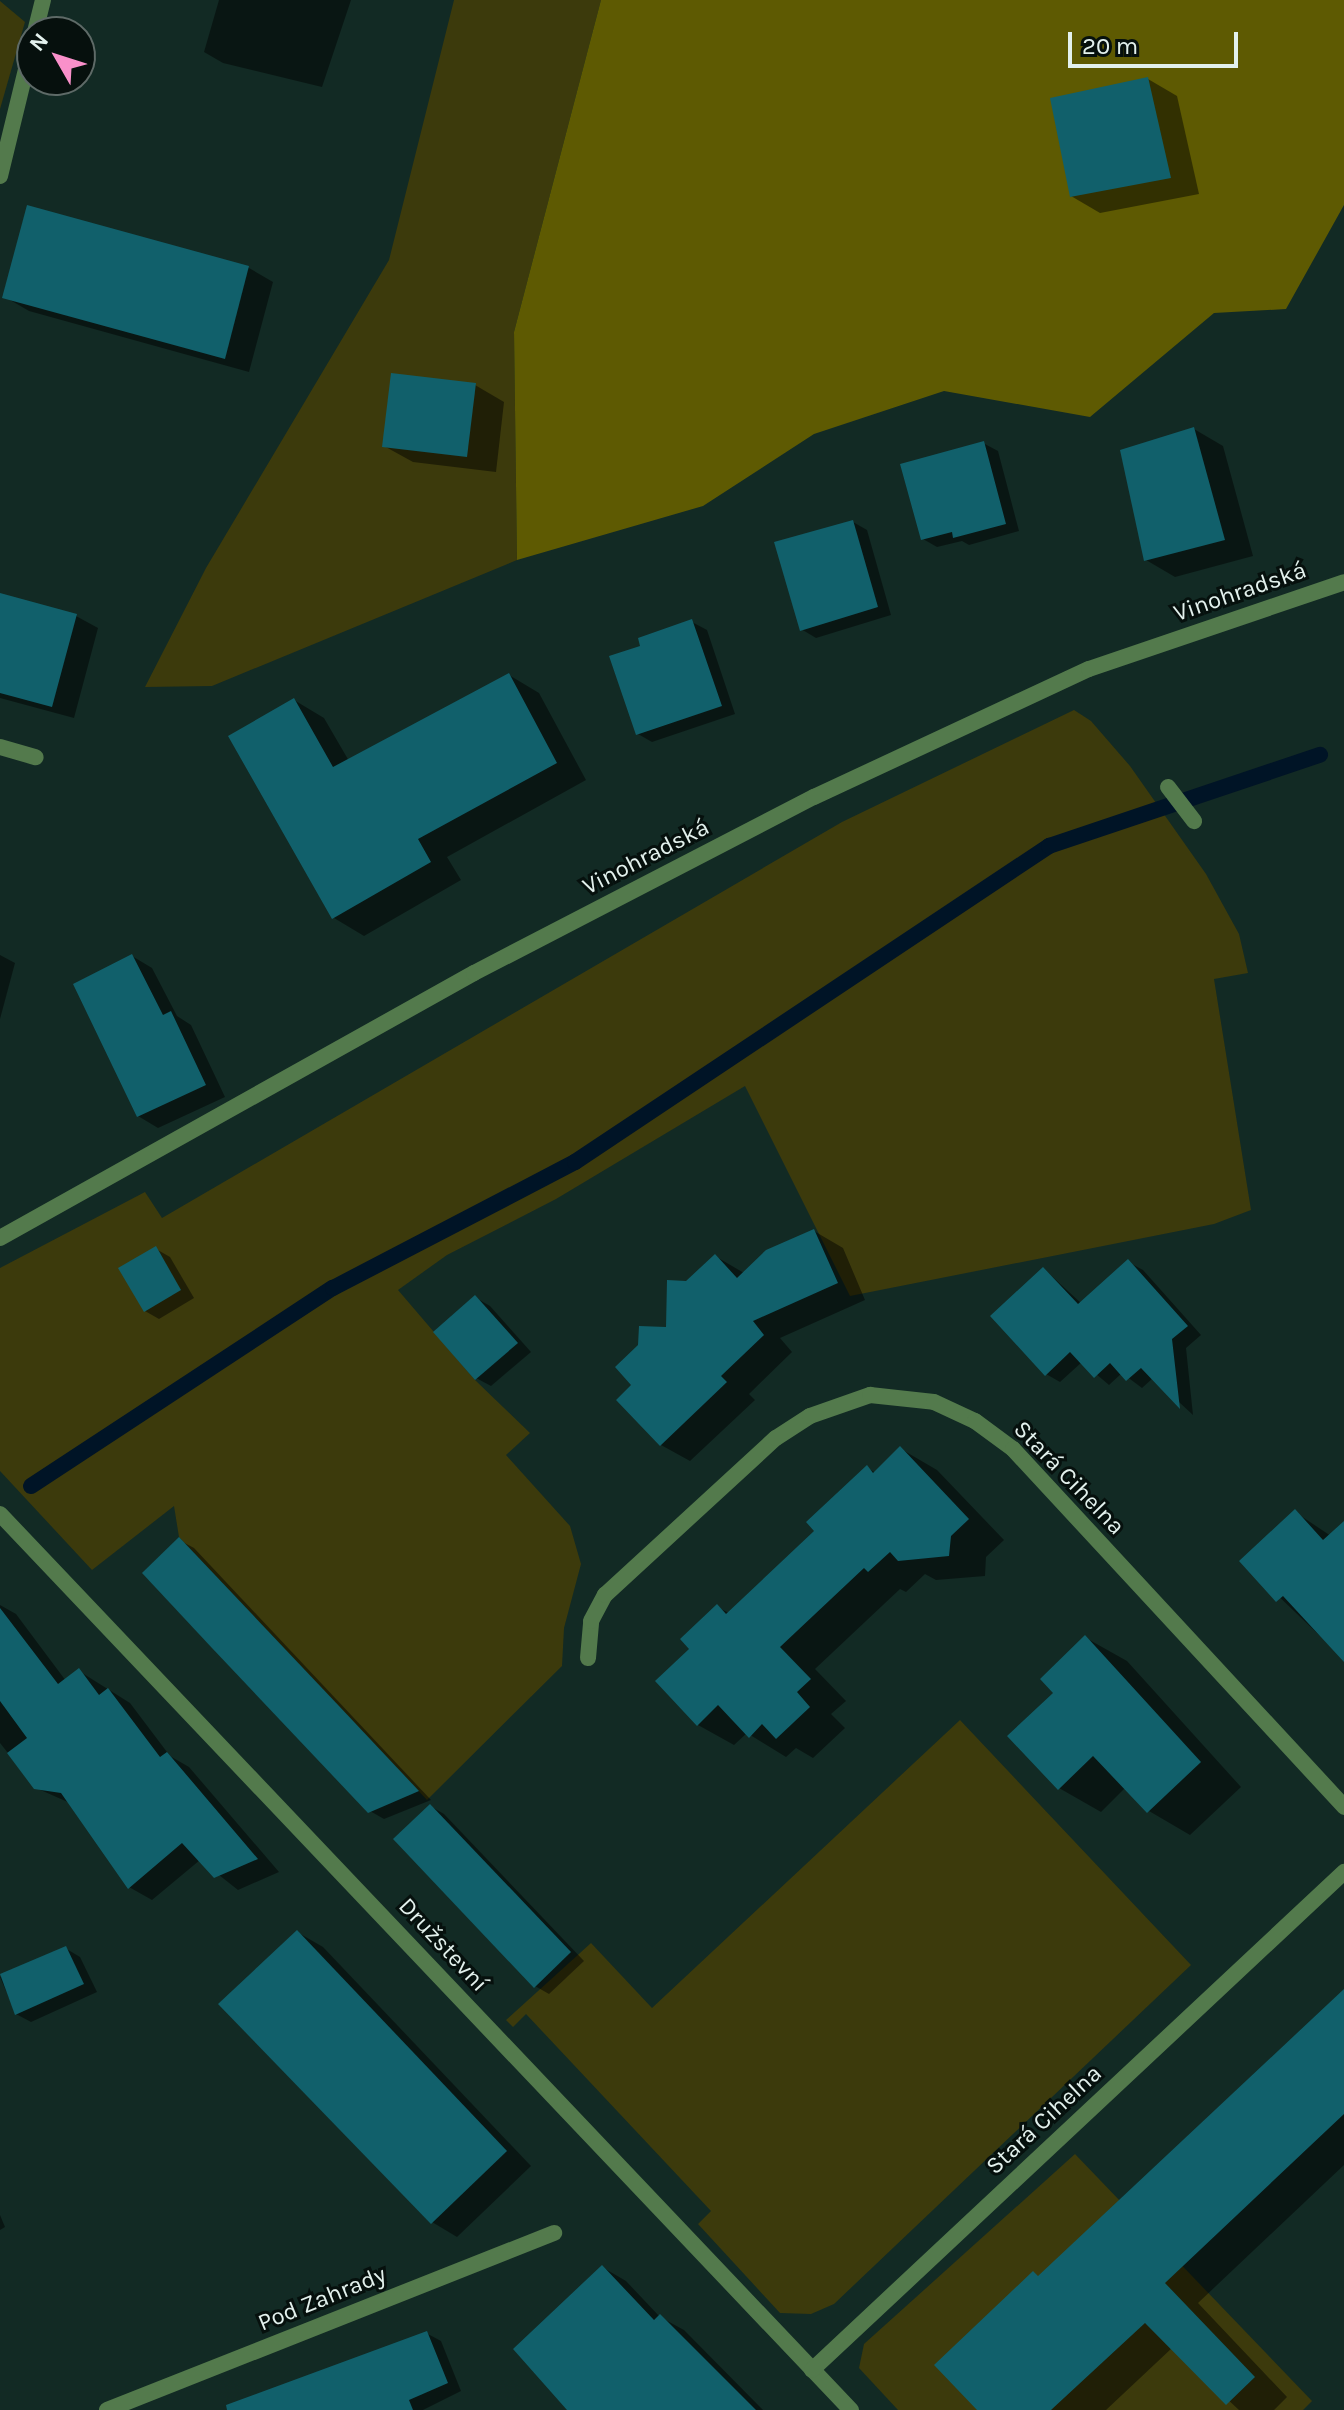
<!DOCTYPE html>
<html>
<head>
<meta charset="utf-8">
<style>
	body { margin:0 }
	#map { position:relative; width:1344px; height:2410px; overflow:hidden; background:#122a24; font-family:Karla,sans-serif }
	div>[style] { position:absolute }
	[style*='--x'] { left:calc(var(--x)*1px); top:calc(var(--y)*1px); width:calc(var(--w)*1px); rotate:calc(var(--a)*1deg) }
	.green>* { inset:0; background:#3c3a0c }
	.forest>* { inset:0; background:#5e5a02 }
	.shadow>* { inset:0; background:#0007 }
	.stream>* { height:16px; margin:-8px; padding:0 8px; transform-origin:8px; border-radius:8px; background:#001426 }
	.building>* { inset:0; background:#11606b }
	.lane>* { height:16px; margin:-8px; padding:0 8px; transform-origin:8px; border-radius:8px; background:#537a4c }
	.street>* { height:16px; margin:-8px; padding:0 8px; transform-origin:8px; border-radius:8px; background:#537a4c }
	span { translate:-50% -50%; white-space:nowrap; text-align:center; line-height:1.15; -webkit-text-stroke:6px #06100d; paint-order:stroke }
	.street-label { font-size:24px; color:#e3f1ed }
	.north { position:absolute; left:16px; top:16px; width:80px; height:80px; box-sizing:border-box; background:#06100d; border:2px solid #5e6a67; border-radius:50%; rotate:309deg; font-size:22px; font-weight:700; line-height:32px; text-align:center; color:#e3f1ed }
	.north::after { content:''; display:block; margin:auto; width:28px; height:36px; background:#f990ca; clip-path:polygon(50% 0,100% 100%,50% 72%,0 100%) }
	.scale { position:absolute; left:1068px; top:32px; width:170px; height:36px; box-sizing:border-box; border:4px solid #e3f1ed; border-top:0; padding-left:10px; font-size:24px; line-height:28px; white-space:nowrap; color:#e3f1ed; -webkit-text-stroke:6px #06100d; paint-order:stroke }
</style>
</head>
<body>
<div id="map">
	<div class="green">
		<i style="clip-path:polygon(454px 0,601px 0,514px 332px,517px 560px,212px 686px,145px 687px,206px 568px,389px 260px)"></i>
		<i style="clip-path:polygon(0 1px,25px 22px,0 109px)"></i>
		<i style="clip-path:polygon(1074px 710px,1091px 721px,1130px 766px,1206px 874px,1239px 934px,1248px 973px,1214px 979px,1251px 1210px,1214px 1224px,850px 1296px,745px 1086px,556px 1199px,447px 1255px,398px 1290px,475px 1380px,530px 1433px,506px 1455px,570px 1526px,581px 1564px,564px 1628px,562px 1666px,427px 1800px,179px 1537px,174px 1506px,92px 1570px,0 1471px,0 1268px,145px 1192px,162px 1218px,842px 822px)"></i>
		<i style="clip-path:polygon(960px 1720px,1191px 1965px,834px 2304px,811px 2314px,780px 2313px,698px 2224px,711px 2211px,526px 2014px,513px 2027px,506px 2020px,591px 1943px,652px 2008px)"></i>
		<i style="clip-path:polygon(1075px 2154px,1312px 2401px,1303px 2410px,898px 2410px,859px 2368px,864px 2344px)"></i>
	</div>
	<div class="forest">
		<i style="clip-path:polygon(601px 0,1344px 0,1344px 205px,1286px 309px,1214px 313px,1090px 417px,944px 391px,814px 434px,703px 506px,517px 560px,514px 332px)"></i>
	</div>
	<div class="shadow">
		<i style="clip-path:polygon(219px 0,351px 0,322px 87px,223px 63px,204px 52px)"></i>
		<i style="clip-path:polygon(1148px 79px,1177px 96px,1199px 194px,1100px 213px,1071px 196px)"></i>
		<i style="clip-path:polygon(29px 207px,249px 268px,273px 282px,249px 372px,29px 311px,5px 297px)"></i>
		<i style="clip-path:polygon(475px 385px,504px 402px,496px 472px,413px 462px,384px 446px)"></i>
		<i style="clip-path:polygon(1194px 429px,1223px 446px,1253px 556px,1175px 577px,1146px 560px)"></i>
		<i style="clip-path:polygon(983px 443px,998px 451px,1019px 531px,969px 545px,962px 541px,937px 547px,923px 539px)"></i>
		<i style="clip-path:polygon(853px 522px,867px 530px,891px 615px,816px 638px,801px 629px)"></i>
		<i style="clip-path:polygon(0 595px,76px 616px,98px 628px,74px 718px,0 698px)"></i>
		<i style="clip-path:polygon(692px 622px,707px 630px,735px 714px,652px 742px,638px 734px,642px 647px)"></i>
		<i style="clip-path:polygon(509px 675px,539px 693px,586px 780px,447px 857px,461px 880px,364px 936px,334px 918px,294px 700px,324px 718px,349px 761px)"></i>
		<i style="clip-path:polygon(0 955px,15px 963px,0 1019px)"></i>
		<i style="clip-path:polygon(132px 956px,152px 968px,177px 1016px,191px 1025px,225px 1097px,158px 1128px,138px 1116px)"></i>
		<i style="clip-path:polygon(814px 1231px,843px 1248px,865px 1300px,780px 1338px,792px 1352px,749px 1394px,755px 1400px,690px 1461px,661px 1445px,634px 1385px,668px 1329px,686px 1283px,715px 1256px,744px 1273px)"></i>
		<i style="clip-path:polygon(156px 1249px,170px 1257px,194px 1298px,159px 1319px,145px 1311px)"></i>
		<i style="clip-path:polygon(1128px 1262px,1143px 1270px,1201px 1335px,1186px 1348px,1193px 1415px,1153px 1378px,1142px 1388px,1122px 1373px,1109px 1385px,1082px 1362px,1060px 1382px,1046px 1374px,1044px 1269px,1082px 1304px)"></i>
		<i style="clip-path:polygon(476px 1298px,490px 1306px,531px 1352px,491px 1386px,476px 1378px)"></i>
		<i style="clip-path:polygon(901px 1449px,937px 1470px,1004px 1540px,986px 1557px,985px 1576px,936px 1580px,925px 1574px,906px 1592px,900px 1589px,815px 1669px,846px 1701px,831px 1714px,845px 1728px,813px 1758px,796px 1748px,786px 1757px,747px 1733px,734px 1745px,698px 1725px,692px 1649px,717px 1607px,729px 1613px,817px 1531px,867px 1468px,876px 1473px)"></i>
		<i style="clip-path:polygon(1295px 1512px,1331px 1536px,1344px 1524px,1344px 1659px,1242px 1561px)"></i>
		<i style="clip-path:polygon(179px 1540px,194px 1548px,431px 1800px,384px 1819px,370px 1811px)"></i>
		<i style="clip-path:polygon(0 1605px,16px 1614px,66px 1681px,79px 1671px,130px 1703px,170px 1756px,189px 1767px,279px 1872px,238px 1890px,200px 1860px,152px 1900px,129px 1887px,70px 1803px,36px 1788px,0 1743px)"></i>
		<i style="clip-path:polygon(1086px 1638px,1127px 1661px,1241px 1787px,1190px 1835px,1149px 1811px,1126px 1787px,1101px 1812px,1059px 1788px,1056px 1693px)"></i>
		<i style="clip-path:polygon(430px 1806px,444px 1814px,584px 1961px,549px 1994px,535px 1986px)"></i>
		<i style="clip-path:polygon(297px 1932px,323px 1947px,531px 2166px,457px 2237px,432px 2222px)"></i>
		<i style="clip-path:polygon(65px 1948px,80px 1957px,97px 1992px,31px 2022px,16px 2014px,0 1977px)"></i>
		<i style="clip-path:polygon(1344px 1990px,1344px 2165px,1198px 2303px,1287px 2397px,1274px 2410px,1239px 2410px,1172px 2348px,1106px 2410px,979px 2410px)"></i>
		<i style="clip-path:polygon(0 2215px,5px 2227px,0 2230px)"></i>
		<i style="clip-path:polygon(602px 2267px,626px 2281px,660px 2317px,684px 2330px,763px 2410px,570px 2410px)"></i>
		<i style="clip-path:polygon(426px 2333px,441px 2341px,461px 2391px,423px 2410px,253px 2410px)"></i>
	</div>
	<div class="stream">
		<i style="--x:31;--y:1486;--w:361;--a:-33.3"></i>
		<i style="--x:333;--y:1288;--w:273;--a:-27.5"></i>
		<i style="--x:575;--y:1162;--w:570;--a:-33.69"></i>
		<i style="--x:1049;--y:846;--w:286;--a:-18.6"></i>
	</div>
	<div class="building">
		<i style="clip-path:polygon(1148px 77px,1171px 178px,1070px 197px,1050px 98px)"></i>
		<i style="clip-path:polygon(27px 205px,249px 266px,225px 359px,2px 298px)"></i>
		<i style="clip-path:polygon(391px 373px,476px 383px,467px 457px,382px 447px)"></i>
		<i style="clip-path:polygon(1194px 427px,1225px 540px,1144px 561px,1120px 450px)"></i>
		<i style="clip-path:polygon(984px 441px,1006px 524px,953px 538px,952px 532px,921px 540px,900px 464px)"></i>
		<i style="clip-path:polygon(853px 520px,878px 607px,800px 631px,774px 542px)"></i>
		<i style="clip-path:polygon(0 593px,77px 614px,52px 707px,0 693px)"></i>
		<i style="clip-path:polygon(692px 619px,722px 706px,636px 735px,609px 656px,640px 646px,638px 638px)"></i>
		<i style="clip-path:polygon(509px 673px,557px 763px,418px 839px,431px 862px,332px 919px,228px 736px,294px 698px,333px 767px)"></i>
		<i style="clip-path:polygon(132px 954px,163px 1015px,171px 1011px,206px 1085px,137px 1117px,73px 984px)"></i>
		<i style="clip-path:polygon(814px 1229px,838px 1283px,753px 1321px,764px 1335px,721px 1376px,727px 1382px,660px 1446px,616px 1400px,631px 1385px,615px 1367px,638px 1345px,639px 1326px,666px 1327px,667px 1280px,686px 1281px,715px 1254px,737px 1278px,766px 1250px)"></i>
		<i style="clip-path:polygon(156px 1246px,181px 1290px,144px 1312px,118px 1268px)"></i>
		<i style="clip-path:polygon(1128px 1259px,1188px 1326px,1172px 1339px,1180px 1409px,1141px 1368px,1126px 1381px,1110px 1363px,1094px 1378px,1070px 1352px,1045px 1376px,990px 1316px,1043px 1267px,1078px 1304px)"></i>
		<i style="clip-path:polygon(475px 1295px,518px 1343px,475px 1380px,433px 1332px)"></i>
		<i style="clip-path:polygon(900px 1446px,969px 1519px,951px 1536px,949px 1556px,898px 1561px,890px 1552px,868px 1572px,864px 1568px,780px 1647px,811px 1679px,797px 1692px,810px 1707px,776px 1739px,762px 1724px,749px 1738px,718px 1705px,697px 1726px,655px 1681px,689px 1649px,680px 1639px,717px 1604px,726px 1614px,814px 1531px,806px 1522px,867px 1465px,873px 1473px)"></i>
		<i style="clip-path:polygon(1295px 1509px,1323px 1540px,1344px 1521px,1344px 1662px,1283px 1596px,1276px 1602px,1239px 1561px)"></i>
		<i style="clip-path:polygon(179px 1537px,339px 1706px,419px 1791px,368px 1813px,212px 1648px,142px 1573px)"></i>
		<i style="clip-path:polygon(0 1608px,58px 1684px,79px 1668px,99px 1695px,108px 1688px,160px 1757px,167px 1752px,258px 1859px,214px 1878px,182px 1843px,128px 1889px,61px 1793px,34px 1789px,7px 1753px,27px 1738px,0 1701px)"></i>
		<i style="clip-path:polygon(1085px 1635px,1201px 1762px,1147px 1813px,1093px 1756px,1058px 1790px,1007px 1736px,1053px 1693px,1040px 1679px)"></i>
		<i style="clip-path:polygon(430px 1804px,571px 1952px,534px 1988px,393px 1839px)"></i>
		<i style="clip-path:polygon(297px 1930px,507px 2151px,431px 2224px,218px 2004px)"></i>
		<i style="clip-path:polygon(66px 1946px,84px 1984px,15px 2015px,0 1974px)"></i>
		<i style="clip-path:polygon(1344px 1989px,1344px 2114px,1165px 2283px,1255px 2377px,1226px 2405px,1145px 2323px,1051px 2410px,977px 2410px,934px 2365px,1033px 2271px,1038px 2276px)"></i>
		<i style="clip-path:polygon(602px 2265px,654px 2320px,660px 2314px,756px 2410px,567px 2410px,513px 2349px)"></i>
		<i style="clip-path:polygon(427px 2331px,448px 2383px,409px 2400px,413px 2410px,227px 2410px,226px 2405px)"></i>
	</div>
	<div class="lane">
		<i style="--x:0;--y:747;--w:37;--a:16"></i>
		<i style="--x:1168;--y:787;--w:43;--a:52.6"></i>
	</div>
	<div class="street">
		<i style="--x:35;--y:32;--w:33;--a:-76"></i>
		<i style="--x:0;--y:176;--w:135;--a:-76.3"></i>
		<i style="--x:0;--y:1238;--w:543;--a:-29.21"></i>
		<i style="--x:474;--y:973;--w:383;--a:-27.4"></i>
		<i style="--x:814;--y:797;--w:303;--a:-25"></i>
		<i style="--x:1089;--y:669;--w:269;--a:-18.8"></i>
		<i style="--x:0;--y:1514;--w:1236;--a:46.48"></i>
		<i style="--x:588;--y:1658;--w:37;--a:-85"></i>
		<i style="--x:591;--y:1621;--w:30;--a:-62"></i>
		<i style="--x:605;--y:1595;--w:232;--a:-42.6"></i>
		<i style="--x:776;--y:1438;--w:40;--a:-32.9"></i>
		<i style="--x:810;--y:1416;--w:64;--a:-19.3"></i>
		<i style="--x:870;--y:1395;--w:64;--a:6.2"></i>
		<i style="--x:934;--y:1402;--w:45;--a:24.9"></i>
		<i style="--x:975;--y:1421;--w:47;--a:36.4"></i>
		<i style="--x:1013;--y:1449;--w:488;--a:47.2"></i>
		<i style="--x:812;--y:2370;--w:729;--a:-43.11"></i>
		<i style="--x:107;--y:2410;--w:481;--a:-21.6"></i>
	</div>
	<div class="street-label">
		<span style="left:1240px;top:592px;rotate:-19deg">Vinohradská</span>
		<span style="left:646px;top:857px;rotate:-27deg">Vinohradská</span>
		<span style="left:1069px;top:1478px;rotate:46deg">Stará Cihelna</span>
		<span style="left:443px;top:1945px;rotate:47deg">Družstevní</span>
		<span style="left:1044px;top:2120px;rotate:-43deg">Stará Cihelna</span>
		<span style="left:322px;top:2299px;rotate:-22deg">Pod Zahrady</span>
	</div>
	<div class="north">N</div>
	<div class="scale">20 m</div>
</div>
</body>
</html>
